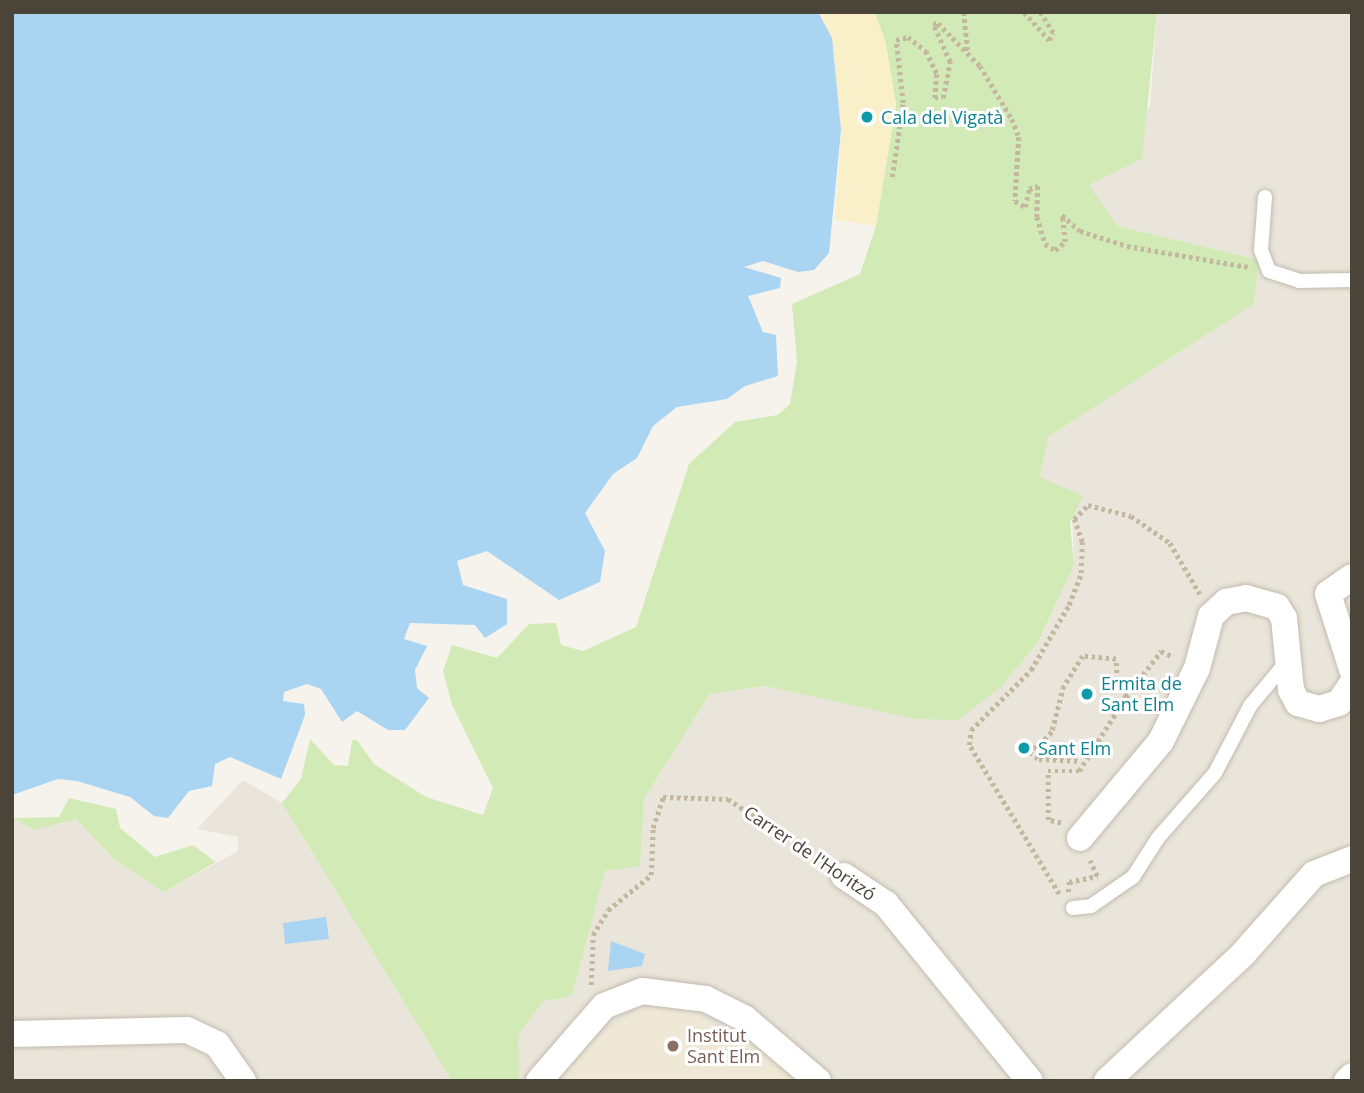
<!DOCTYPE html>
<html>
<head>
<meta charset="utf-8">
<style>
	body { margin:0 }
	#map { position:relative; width:1364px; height:1093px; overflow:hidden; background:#f6f3ec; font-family:"Open Sans",sans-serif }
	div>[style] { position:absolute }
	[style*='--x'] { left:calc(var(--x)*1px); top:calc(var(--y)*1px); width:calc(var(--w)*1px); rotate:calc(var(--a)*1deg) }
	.residential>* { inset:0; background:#eae5da }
	.education>* { inset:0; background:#efe8d6 }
	.green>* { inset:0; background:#d2eab5 }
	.sand>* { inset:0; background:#f9efc9 }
	.water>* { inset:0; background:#a9d4f2 }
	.path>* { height:4.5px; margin-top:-2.25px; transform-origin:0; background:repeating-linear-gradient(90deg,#c4b79f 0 3.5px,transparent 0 7px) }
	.roads { filter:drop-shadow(0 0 2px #c2bbae) drop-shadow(0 0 2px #c2bbae) }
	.lane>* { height:14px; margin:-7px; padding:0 7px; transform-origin:7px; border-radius:7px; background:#fff }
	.street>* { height:26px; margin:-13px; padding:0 13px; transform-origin:13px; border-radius:13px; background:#fff }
	.dots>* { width:19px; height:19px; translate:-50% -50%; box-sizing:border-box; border:4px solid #fff; border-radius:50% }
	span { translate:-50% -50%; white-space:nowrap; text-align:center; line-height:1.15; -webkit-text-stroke:6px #fff; paint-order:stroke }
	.culture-label { font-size:18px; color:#0d838f }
	.left { translate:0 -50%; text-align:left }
	.street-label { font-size:18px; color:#4b4439 }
	.education-label { font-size:18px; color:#785e54 }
	.frame { position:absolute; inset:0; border:14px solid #4b4439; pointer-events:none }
</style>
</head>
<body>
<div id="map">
	<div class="residential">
		<i style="clip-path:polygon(1157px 12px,1352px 12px,1352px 1081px,518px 1081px,518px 1035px,544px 1001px,572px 996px,605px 871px,640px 865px,644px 799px,710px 694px,766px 686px,829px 697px,1001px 687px,1038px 642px,1074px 565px,1072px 509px,1040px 477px,1048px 437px,1254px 304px,1259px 260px,1118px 226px,1089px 185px,1150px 106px)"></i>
		<i style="clip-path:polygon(243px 780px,282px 803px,452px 1081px,12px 1081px,12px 818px,35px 830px,76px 819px,114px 859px,164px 892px,238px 851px,238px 837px,197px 829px)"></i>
	</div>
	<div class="education">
		<i style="clip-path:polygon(642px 1008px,682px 1008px,781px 1061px,798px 1081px,556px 1081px,606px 1030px)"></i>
	</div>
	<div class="green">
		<i style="clip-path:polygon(875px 12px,1157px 12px,1142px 159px,1089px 185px,1118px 226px,1259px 260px,1254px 304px,1048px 437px,1040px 477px,1083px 496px,1070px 523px,1074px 565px,1038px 642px,1001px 687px,958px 720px,915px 719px,766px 686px,710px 694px,644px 799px,640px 866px,605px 871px,572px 996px,544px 1001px,518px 1035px,519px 1079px,452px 1081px,282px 803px,301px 779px,310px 739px,334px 765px,348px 766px,352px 740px,357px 740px,374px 764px,426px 797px,483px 815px,493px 788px,452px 705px,443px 671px,452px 645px,497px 658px,529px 624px,556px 623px,561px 645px,583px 651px,636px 627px,689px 464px,735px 422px,778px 415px,790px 404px,797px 362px,792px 304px,860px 274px,876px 226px,896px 104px)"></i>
		<i style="clip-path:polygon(69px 798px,116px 809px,120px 828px,155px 857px,193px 845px,216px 862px,164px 892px,114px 859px,76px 819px,35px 830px,12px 818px,59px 817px)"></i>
	</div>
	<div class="sand">
		<i style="clip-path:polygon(818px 12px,875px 12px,886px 43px,896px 104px,876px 226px,835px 220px,841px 130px,832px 38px)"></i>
	</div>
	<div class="water">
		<i style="clip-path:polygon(12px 12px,818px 12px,832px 38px,841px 130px,829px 253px,814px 270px,798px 272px,763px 261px,744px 267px,781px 278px,780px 288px,748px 296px,763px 332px,776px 335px,778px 376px,745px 386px,727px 399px,677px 407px,653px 426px,637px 458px,613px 474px,585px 513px,605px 551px,600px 582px,559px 600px,487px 551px,457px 561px,463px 585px,507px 599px,507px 624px,485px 638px,475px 625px,410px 623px,404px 639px,427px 646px,415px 670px,417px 688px,429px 698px,405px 730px,388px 730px,357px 711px,342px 722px,321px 689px,307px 684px,284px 692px,283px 701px,304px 704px,305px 715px,281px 779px,230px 757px,215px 764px,212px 786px,189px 791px,168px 818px,154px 816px,130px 797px,77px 781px,58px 779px,12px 795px)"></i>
		<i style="clip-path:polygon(326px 917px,329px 939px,285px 944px,283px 923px)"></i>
		<i style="clip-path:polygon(611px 941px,645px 954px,642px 966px,608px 971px)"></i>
	</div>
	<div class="path">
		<i style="--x:964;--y:12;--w:41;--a:84.4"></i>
		<i style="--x:1024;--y:12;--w:38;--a:48"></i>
		<i style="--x:1049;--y:40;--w:8;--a:-60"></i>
		<i style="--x:1053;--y:33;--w:25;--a:-122"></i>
		<i style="--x:892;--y:177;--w:75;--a:-81.5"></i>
		<i style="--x:903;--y:103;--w:63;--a:-96.3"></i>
		<i style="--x:896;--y:40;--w:12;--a:-14"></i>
		<i style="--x:908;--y:37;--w:23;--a:38"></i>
		<i style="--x:926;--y:51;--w:25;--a:64"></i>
		<i style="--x:937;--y:74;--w:24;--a:95"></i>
		<i style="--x:935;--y:98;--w:8;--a:0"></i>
		<i style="--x:943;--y:98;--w:37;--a:-79"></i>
		<i style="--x:950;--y:62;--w:42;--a:-114.1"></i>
		<i style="--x:933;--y:24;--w:5;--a:-11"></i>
		<i style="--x:938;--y:23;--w:60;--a:45.7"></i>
		<i style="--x:980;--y:66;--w:62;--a:58.9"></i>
		<i style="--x:1012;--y:119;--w:19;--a:69"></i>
		<i style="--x:1019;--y:137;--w:64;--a:93.6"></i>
		<i style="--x:1015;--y:201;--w:12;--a:31"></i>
		<i style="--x:1025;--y:207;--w:18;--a:-77"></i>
		<i style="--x:1029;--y:189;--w:9;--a:-18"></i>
		<i style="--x:1038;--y:186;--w:31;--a:92"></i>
		<i style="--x:1037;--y:217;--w:28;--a:73"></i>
		<i style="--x:1045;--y:244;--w:12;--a:31"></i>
		<i style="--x:1055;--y:250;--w:13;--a:-39"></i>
		<i style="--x:1065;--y:242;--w:27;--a:-96"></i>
		<i style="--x:1062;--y:215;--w:24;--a:42"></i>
		<i style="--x:1080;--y:231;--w:49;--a:17.7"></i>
		<i style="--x:1127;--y:246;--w:123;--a:9.8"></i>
		<i style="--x:1126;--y:697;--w:58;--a:-52.7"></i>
		<i style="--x:1161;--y:651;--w:14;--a:25"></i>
		<i style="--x:1061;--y:823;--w:13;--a:-167"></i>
		<i style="--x:1048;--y:820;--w:49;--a:-90"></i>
		<i style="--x:1048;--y:771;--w:31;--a:0"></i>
		<i style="--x:1079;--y:771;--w:88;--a:-57.6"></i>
		<i style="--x:1126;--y:697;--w:13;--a:-132"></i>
		<i style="--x:1117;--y:687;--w:28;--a:-92"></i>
		<i style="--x:1116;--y:659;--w:33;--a:-175"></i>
		<i style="--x:1083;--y:656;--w:36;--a:122"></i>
		<i style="--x:1064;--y:686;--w:48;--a:104.6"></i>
		<i style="--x:1052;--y:732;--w:22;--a:133"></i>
		<i style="--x:1037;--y:748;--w:13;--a:180"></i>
		<i style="--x:1024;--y:748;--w:19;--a:36"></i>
		<i style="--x:1039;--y:759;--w:42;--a:2.7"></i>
		<i style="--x:1068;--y:892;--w:10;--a:-84"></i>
		<i style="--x:1069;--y:882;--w:29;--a:-12"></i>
		<i style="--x:1097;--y:876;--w:17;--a:-115"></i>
		<i style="--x:1059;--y:894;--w:174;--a:-121.1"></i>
		<i style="--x:969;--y:745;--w:15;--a:-82"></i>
		<i style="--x:971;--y:730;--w:85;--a:-45"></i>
		<i style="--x:1031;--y:670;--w:75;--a:-59.7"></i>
		<i style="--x:1069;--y:605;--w:34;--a:-69"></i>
		<i style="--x:1081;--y:573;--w:31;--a:-88"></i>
		<i style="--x:1082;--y:542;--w:24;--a:-109"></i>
		<i style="--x:1074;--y:519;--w:20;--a:-45"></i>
		<i style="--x:1088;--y:505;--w:44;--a:14.3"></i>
		<i style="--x:1131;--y:516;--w:47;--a:34.7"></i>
		<i style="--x:1170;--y:543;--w:59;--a:59.5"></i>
		<i style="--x:591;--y:985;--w:50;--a:-87.7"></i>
		<i style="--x:593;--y:935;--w:29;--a:-59"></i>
		<i style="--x:608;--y:910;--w:55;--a:-39.1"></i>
		<i style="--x:651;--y:875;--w:47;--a:-87.6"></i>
		<i style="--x:653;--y:828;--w:33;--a:-72"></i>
		<i style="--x:663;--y:797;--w:65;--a:1.8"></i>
		<i style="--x:728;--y:799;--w:114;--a:33.6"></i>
	</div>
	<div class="roads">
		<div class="lane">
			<i style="--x:1265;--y:197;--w:53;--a:94.3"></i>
			<i style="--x:1261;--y:250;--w:22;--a:69"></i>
			<i style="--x:1269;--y:271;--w:32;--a:18"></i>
			<i style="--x:1299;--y:281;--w:53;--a:-1.1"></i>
			<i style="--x:1073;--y:908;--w:18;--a:-6"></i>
			<i style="--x:1091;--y:906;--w:51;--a:-34.6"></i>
			<i style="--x:1133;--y:877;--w:46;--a:-57.3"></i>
			<i style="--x:1158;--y:838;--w:86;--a:-48.8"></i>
			<i style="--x:1215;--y:773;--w:76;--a:-62.4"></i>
			<i style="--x:1250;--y:706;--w:60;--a:-50.4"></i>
		</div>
		<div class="street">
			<i style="--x:1352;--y:577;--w:29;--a:145"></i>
			<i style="--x:1328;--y:594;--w:79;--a:72.3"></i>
			<i style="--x:1080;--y:838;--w:126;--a:-50.1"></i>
			<i style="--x:1161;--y:741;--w:81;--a:-63.7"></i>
			<i style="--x:1197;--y:668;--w:54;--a:-74.9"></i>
			<i style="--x:1211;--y:616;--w:21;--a:-43"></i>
			<i style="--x:1226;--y:602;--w:20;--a:-11"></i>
			<i style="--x:1246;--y:598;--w:32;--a:16"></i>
			<i style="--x:1277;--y:607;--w:13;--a:58"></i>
			<i style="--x:1284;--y:618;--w:72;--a:84.4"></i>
			<i style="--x:1291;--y:690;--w:15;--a:62"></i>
			<i style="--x:1298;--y:703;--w:22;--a:16"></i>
			<i style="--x:1319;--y:709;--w:21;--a:-17"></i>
			<i style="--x:1339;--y:703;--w:23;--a:-56"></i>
			<i style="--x:844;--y:876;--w:50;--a:33.7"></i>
			<i style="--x:886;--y:904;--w:228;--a:50.9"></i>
			<i style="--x:12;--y:1034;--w:175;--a:-1.3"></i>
			<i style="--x:187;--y:1030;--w:33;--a:25"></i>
			<i style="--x:217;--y:1044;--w:45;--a:54.9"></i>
			<i style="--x:539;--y:1081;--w:99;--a:-49.1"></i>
			<i style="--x:604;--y:1006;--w:41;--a:-21.5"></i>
			<i style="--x:642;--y:991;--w:64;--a:7.1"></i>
			<i style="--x:706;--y:999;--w:42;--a:26.6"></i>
			<i style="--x:744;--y:1018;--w:97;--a:40.4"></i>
			<i style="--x:1107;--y:1081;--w:186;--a:-43"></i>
			<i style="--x:1243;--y:954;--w:107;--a:-48.4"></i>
			<i style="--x:1314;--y:874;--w:41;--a:-21.5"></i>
			<i style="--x:1347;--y:1081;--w:7;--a:-45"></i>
		</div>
	</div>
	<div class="dots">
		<i style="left:867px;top:117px;background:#0f9aa8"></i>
		<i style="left:1087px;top:694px;background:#0f9aa8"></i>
		<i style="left:1024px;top:748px;background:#0f9aa8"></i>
		<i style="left:673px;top:1046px;background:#8d6e63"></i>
	</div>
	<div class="culture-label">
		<span class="left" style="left:881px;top:117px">Cala del Vigatà</span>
		<span class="left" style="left:1101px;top:694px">Ermita de<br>Sant Elm</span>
		<span class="left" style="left:1038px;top:748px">Sant Elm</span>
	</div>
	<div class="street-label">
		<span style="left:810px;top:853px;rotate:34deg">Carrer de l'Horitzó</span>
	</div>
	<div class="education-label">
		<span class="left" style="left:687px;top:1046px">Institut<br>Sant Elm</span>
	</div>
	<div class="frame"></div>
</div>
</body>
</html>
